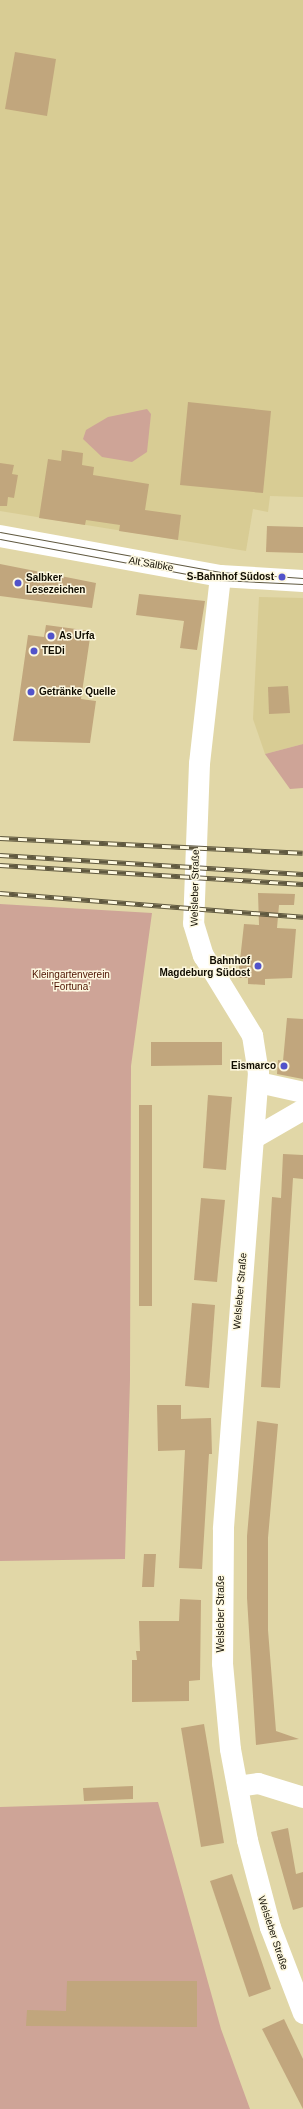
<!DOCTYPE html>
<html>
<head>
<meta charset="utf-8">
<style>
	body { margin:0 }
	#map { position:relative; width:303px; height:2109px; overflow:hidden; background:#e1d7a7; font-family:Helvetica,sans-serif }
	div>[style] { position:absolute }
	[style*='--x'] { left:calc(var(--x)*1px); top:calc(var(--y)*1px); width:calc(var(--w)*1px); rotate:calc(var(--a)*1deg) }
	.built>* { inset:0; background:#d8cc94 }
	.green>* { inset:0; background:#cea497 }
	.building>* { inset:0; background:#c1a67d }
	.minor>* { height:21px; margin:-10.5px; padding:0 10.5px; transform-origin:10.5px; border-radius:10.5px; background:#fff }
	.major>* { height:22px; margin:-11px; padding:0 11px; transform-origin:11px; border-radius:11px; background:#fff }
	.tram>* { height:1px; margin:-0.5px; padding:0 0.5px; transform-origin:0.5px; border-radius:0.5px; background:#605940 }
	.rail>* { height:4.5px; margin-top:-2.25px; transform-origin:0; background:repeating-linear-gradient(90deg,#fdf8e0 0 9px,#605940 0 18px); box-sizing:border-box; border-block:1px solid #605940 }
	.dots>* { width:11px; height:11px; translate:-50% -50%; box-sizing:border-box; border:2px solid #fdf8e0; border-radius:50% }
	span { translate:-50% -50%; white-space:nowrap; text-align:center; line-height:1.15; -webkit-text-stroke:3px #fdf8e0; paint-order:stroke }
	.street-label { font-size:10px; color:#100c00 }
	.poi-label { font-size:10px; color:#100c00; font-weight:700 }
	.left { translate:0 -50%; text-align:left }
	.right { translate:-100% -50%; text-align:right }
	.park-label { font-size:10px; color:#4e1301 }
</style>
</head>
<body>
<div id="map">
	<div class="built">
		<i style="clip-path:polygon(0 0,303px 0,303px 497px,270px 496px,268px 512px,253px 509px,246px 551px,0 511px)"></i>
		<i style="clip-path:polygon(259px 597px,303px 598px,303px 744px,265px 754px,253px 719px)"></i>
	</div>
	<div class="green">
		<i style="clip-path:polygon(147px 409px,151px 414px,147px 452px,132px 462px,102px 457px,83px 439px,86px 430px,108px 417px)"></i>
		<i style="clip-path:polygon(303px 744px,303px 788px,290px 789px,265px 754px)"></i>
		<i style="clip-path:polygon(0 904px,152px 913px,131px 1066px,130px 1380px,125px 1559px,0 1561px)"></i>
		<i style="clip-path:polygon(158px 1802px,221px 2029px,250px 2109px,0 2109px,0 1807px)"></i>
	</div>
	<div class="building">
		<i style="clip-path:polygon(15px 52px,56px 59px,47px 116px,5px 109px)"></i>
		<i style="clip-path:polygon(188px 402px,271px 411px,263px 493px,180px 485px)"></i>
		<i style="clip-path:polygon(62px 450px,83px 453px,82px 465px,94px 467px,93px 475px,149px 484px,145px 510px,181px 515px,178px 540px,119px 531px,120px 525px,86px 520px,85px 525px,39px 518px,48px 459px,61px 461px)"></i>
		<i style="clip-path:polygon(0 463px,14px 465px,12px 474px,18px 475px,14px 498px,8px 497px,7px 506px,0 506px)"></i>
		<i style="clip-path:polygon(267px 526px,303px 527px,303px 553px,266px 552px)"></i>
		<i style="clip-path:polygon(0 564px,96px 583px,92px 608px,0 596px)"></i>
		<i style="clip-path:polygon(139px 594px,205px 601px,197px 650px,180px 648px,184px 621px,136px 615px)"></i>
		<i style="clip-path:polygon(46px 625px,91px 631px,81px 699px,96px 701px,90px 743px,13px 741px,28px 635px,44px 637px)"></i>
		<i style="clip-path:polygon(288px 686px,290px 713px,269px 714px,268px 687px)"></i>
		<i style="clip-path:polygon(258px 893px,295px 894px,294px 905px,279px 905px,277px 928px,296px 929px,292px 978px,265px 979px,265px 985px,248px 984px,248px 978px,238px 978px,244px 924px,259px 925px)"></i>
		<i style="clip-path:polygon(287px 1018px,303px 1019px,303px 1079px,277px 1074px,278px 1060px,283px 1061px)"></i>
		<i style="clip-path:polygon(151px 1042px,222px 1042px,222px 1065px,151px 1066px)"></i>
		<i style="clip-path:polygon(208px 1095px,232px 1097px,226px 1170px,203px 1168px)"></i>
		<i style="clip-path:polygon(139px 1105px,152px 1105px,152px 1306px,139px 1306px)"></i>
		<i style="clip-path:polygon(283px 1154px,303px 1155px,303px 1179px,293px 1178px,280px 1388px,261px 1387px,272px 1197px,281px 1198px)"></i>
		<i style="clip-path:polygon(201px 1198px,225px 1200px,217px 1282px,194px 1280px)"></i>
		<i style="clip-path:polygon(192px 1303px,215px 1305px,209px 1388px,185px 1386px)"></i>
		<i style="clip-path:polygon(157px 1405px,181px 1405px,181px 1419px,211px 1418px,212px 1454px,209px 1454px,202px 1569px,179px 1568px,185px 1450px,158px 1451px)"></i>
		<i style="clip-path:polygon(257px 1421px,278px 1424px,268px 1538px,268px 1630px,276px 1731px,299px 1739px,256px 1745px,247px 1598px,247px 1536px)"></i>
		<i style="clip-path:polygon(144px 1554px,156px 1554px,154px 1587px,142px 1587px)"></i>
		<i style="clip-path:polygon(180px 1599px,201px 1600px,200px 1680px,189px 1681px,189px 1701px,132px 1702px,132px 1660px,137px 1660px,136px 1651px,140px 1651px,139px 1621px,179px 1621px)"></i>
		<i style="clip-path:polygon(204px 1724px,224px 1843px,201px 1847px,181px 1728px)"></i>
		<i style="clip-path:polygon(133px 1786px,133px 1799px,84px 1801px,83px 1788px)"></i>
		<i style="clip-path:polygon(288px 1828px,296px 1874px,303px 1872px,303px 1907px,293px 1910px,271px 1832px)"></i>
		<i style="clip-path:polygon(232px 1874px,271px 1989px,249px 1997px,210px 1881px)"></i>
		<i style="clip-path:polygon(67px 1981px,197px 1981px,197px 2027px,26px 2026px,27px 2010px,66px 2011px)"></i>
		<i style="clip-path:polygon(284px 2019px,303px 2059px,303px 2109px,262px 2029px)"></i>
	</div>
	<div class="minor">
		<i style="--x:220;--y:576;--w:188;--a:96.4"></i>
		<i style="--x:199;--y:763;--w:160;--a:92.1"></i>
		<i style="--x:193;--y:923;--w:34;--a:73"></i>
		<i style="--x:203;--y:955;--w:94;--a:58.5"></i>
		<i style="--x:252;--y:1035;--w:37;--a:81"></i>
		<i style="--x:258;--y:1072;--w:458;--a:94.4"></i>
		<i style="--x:223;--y:1529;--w:134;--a:90.4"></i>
		<i style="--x:222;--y:1663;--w:86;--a:84.7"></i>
		<i style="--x:230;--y:1749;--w:93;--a:79.4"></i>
		<i style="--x:247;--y:1840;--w:90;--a:75.2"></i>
		<i style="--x:270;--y:1927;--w:92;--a:69"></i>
		<i style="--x:258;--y:1082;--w:46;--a:12.5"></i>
		<i style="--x:253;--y:1138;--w:58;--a:-30.1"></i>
		<i style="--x:237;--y:1786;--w:21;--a:-8"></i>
		<i style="--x:258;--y:1783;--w:47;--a:17.3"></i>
	</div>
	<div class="major">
		<i style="--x:0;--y:536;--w:224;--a:10.3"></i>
		<i style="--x:220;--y:576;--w:83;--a:3.4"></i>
	</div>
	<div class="tram">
		<i style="--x:0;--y:532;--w:224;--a:10.3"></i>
		<i style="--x:220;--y:572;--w:83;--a:4.1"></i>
		<i style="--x:0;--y:539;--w:224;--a:10.6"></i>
		<i style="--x:220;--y:580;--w:83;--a:2.8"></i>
	</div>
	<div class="rail">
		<i style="--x:0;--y:838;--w:303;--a:2.8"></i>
		<i style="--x:0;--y:855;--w:304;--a:3.6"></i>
		<i style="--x:0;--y:865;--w:304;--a:3.6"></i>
		<i style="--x:0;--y:893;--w:304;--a:4.5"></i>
	</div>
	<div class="dots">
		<i style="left:282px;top:577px;background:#5253ca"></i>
		<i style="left:18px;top:583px;background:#5253ca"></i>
		<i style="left:51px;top:636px;background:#5253ca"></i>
		<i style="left:34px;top:651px;background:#5253ca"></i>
		<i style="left:31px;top:692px;background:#5253ca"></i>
		<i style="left:258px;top:966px;background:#5253ca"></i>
		<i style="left:284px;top:1066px;background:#5253ca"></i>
	</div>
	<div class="street-label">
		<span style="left:151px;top:564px;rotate:10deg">Alt Salbke</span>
		<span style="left:195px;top:888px;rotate:-89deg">Welsleber Straße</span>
		<span style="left:240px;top:1291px;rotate:-85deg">Welsleber Straße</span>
		<span style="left:221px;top:1614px;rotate:-90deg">Welsleber Straße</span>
		<span style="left:273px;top:1933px;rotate:72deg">Welsleber Straße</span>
	</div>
	<div class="poi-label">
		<span class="left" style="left:26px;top:583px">Salbker<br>Lesezeichen</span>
		<span class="right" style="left:274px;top:577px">S-Bahnhof Südost</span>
		<span class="left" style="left:59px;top:636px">As Urfa</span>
		<span class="left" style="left:42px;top:651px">TEDi</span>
		<span class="left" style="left:39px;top:692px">Getränke Quelle</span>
		<span class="right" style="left:250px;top:966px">Bahnhof<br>Magdeburg Südost</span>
		<span class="right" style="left:276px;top:1066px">Eismarco</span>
	</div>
	<div class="park-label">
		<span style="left:71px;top:980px">Kleingartenverein<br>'Fortuna'</span>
	</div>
</div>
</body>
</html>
